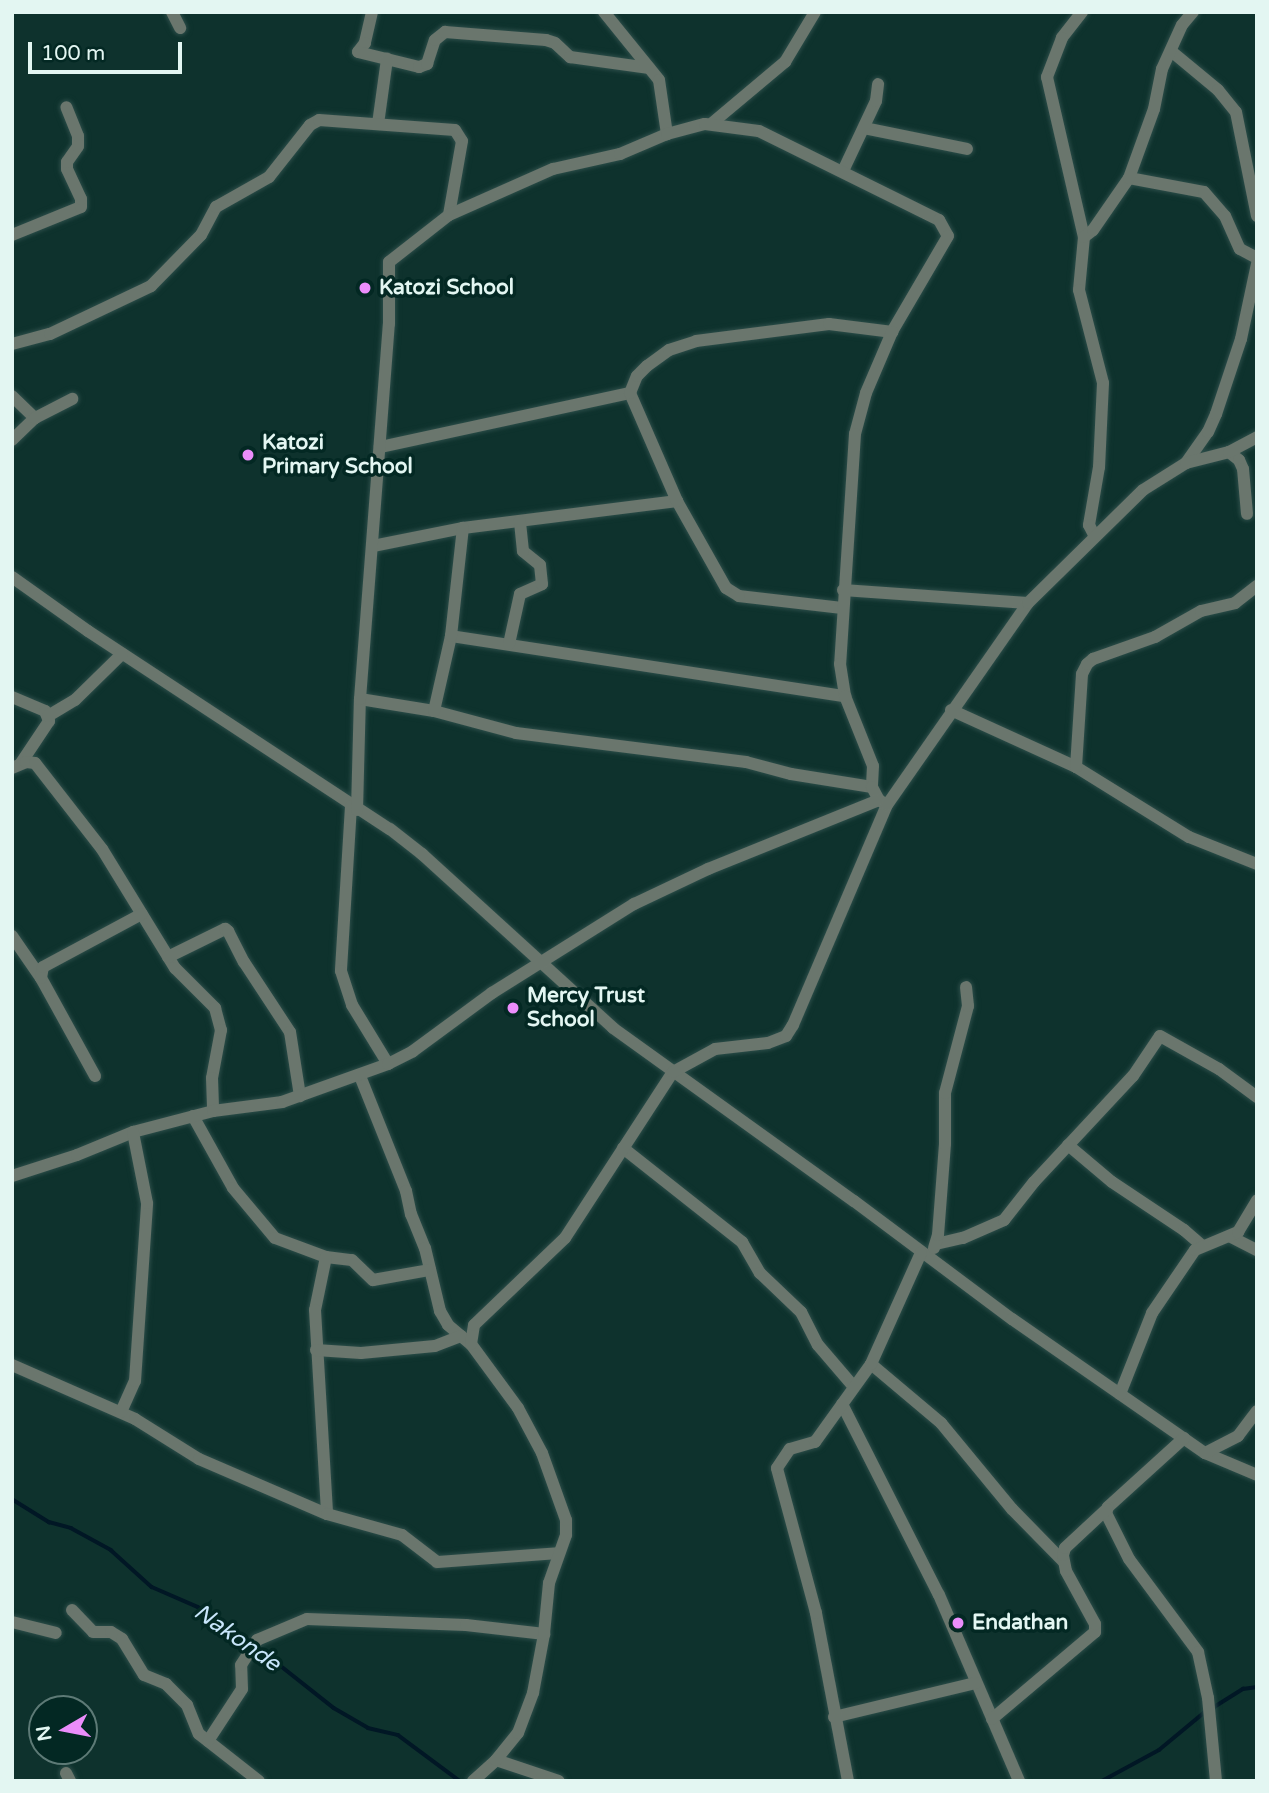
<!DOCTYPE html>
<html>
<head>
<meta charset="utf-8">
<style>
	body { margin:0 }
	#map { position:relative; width:1269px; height:1793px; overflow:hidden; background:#0e322d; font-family:"Varela Round",sans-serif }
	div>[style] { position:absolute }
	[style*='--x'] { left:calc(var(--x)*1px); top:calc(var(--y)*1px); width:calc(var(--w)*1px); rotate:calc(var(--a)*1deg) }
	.stream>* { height:3.5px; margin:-1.75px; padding:0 1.75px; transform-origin:1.75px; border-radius:1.75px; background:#011725 }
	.roads { filter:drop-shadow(0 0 2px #2c4d49) drop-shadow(0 0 2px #2c4d49) }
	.minor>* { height:12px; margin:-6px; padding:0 6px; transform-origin:6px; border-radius:6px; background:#6a766d }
	.dots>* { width:19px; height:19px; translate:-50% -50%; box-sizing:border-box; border:4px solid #032823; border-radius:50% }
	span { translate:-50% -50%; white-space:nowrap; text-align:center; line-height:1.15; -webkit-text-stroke:7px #032823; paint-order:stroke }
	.poi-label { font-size:21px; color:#e3f6f2; font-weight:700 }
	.left { translate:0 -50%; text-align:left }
	.water-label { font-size:23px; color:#c8e6fb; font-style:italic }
	.frame { position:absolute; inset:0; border:14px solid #e3f6f2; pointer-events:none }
	.north { position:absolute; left:28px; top:1695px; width:70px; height:70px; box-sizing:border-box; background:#032823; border:2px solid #5d7a76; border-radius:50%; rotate:260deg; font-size:19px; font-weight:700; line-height:28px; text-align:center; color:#e3f6f2 }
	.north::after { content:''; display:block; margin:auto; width:24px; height:32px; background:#eb8dfb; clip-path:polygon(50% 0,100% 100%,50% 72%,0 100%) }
	.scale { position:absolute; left:28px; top:42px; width:154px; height:32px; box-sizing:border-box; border:4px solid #e3f6f2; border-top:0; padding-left:9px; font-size:21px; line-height:24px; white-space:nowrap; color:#e3f6f2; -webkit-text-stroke:5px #032823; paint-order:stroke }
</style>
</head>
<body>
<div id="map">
	<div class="stream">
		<i style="--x:12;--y:1499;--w:44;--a:31.9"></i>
		<i style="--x:49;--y:1522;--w:23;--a:15"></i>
		<i style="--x:71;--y:1528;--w:46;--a:28.8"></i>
		<i style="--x:111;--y:1550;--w:55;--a:42.1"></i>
		<i style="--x:152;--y:1587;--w:50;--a:23.5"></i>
		<i style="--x:198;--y:1607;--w:63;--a:33.9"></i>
		<i style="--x:257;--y:1647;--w:98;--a:38.4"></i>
		<i style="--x:334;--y:1708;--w:39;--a:30"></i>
		<i style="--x:368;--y:1728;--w:31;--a:13"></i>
		<i style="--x:398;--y:1735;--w:77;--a:36.6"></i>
		<i style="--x:1211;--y:1709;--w:38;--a:-32"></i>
		<i style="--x:1243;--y:1689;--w:14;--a:-8"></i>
		<i style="--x:1102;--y:1781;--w:65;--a:-28.5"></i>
		<i style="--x:1159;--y:1750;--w:60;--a:-39.6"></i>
	</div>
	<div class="roads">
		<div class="minor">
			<i style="--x:172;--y:12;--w:18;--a:63"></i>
			<i style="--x:372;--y:12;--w:32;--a:103"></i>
			<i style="--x:365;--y:43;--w:11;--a:128"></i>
			<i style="--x:358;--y:52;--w:63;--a:13.8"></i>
			<i style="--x:419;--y:67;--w:9;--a:-21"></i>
			<i style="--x:427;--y:64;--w:25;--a:-72"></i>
			<i style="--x:435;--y:40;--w:13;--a:-39"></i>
			<i style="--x:445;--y:32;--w:101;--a:4.5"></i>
			<i style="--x:546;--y:40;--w:9;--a:18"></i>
			<i style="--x:555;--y:43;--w:21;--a:43"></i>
			<i style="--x:570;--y:57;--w:80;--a:7.9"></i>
			<i style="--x:604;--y:12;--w:87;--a:51"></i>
			<i style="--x:659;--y:80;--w:55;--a:81.6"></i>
			<i style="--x:1082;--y:12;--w:33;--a:128"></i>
			<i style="--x:1062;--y:38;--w:42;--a:111"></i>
			<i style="--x:1047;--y:77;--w:164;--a:77"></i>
			<i style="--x:1084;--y:237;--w:53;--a:95.4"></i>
			<i style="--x:1079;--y:290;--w:96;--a:75.5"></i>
			<i style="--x:1103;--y:383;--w:84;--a:92.7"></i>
			<i style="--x:1099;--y:467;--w:59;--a:99.8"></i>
			<i style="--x:1089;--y:525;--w:13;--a:63"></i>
			<i style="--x:1171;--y:51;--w:61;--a:39.7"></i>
			<i style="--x:1218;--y:90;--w:28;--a:51"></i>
			<i style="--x:1236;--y:112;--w:106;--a:78.6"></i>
			<i style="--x:378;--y:124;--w:66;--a:-82.1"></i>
			<i style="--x:711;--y:124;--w:97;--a:-40"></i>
			<i style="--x:785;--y:62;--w:58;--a:-59"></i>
			<i style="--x:864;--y:128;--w:105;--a:11.5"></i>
			<i style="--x:843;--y:171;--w:77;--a:-64.8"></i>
			<i style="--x:876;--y:101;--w:17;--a:-83"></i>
			<i style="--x:1129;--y:178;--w:76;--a:10.6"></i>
			<i style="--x:1204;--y:192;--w:32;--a:49"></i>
			<i style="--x:1225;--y:216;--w:36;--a:66"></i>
			<i style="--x:1240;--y:249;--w:19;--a:28"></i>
			<i style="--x:12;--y:235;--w:74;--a:-22.1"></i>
			<i style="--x:81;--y:207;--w:8;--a:-90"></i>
			<i style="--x:81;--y:199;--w:33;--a:-115"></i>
			<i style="--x:67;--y:169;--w:7;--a:-90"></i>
			<i style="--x:67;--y:162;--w:19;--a:-55"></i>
			<i style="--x:78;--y:146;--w:10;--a:-90"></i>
			<i style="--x:78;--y:136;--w:31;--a:-112"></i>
			<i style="--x:1084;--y:237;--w:11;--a:-38"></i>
			<i style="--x:1093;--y:230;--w:63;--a:-55.3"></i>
			<i style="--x:1129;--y:178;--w:73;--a:-70.1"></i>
			<i style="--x:1154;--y:109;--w:41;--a:-78.7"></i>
			<i style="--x:1162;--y:69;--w:48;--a:-65.6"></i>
			<i style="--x:1182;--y:25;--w:17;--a:-50"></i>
			<i style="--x:12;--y:344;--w:39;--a:-15"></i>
			<i style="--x:50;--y:334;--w:112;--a:-25.4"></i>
			<i style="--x:151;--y:286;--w:71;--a:-45.6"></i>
			<i style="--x:201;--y:235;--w:32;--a:-62"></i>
			<i style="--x:216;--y:207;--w:61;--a:-29.5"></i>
			<i style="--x:269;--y:177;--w:66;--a:-51.7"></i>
			<i style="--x:310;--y:125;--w:10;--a:-29"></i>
			<i style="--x:319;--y:120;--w:136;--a:4.2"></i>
			<i style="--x:455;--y:130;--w:13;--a:58"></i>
			<i style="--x:462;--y:141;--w:75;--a:100"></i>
			<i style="--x:12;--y:396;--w:32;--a:44"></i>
			<i style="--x:12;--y:440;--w:32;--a:-44"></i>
			<i style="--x:35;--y:418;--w:42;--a:-27.2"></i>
			<i style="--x:380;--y:447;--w:256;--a:-12.2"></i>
			<i style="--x:1229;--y:452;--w:13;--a:39"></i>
			<i style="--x:1239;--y:460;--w:10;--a:66"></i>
			<i style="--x:1243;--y:469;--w:45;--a:84.9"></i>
			<i style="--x:1186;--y:463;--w:38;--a:-55"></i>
			<i style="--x:1208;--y:432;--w:20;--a:-66"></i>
			<i style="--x:1216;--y:414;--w:79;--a:-71.6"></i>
			<i style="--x:1241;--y:339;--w:77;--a:-78"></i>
			<i style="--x:373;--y:546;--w:92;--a:-11.3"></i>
			<i style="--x:463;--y:528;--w:216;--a:-7.2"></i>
			<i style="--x:12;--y:577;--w:93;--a:35.4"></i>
			<i style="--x:88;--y:631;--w:361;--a:33.3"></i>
			<i style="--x:390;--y:829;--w:41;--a:38"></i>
			<i style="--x:422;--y:854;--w:258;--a:42.3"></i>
			<i style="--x:613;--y:1028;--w:297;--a:35.7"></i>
			<i style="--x:854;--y:1201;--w:197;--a:36.8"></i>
			<i style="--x:1012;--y:1319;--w:235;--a:34.8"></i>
			<i style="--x:1205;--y:1453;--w:56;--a:22.9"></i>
			<i style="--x:843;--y:590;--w:185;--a:4"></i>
			<i style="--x:842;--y:608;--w:104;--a:-173.4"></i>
			<i style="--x:739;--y:596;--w:15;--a:-148"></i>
			<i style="--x:726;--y:588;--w:100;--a:-119.4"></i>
			<i style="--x:677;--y:501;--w:118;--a:-113.5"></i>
			<i style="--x:630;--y:393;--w:18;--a:-68"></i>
			<i style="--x:637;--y:376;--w:14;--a:-45"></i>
			<i style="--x:647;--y:366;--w:27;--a:-36"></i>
			<i style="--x:669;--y:350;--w:28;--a:-18"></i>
			<i style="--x:696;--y:341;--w:134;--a:-7.3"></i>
			<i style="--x:829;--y:324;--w:64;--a:7.2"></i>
			<i style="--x:451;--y:636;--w:399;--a:8.7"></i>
			<i style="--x:509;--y:644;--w:51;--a:-77.6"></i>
			<i style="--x:520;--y:594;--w:24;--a:-24"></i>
			<i style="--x:542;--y:584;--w:19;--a:-96"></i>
			<i style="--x:540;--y:565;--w:22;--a:-141"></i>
			<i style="--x:523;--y:551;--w:30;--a:-96"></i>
			<i style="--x:12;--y:697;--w:36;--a:23"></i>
			<i style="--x:45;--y:711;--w:11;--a:68"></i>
			<i style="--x:49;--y:721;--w:50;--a:123.7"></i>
			<i style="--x:360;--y:699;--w:75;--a:9.2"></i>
			<i style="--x:434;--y:711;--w:85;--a:15"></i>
			<i style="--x:516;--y:733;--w:232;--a:7.2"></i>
			<i style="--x:746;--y:762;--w:47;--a:14.9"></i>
			<i style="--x:791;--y:774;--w:82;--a:9.1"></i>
			<i style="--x:951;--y:710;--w:137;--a:24.5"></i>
			<i style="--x:1076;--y:767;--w:133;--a:31.8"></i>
			<i style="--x:1189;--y:837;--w:73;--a:21.7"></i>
			<i style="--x:434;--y:711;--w:77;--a:-77.2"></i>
			<i style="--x:451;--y:636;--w:109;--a:-83.7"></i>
			<i style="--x:48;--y:716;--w:31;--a:-31"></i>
			<i style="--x:75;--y:700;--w:66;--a:-44.4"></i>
			<i style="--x:1076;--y:767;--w:93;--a:-86.3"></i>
			<i style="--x:1082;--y:674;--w:11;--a:-63"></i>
			<i style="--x:1087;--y:664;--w:8;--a:-40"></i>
			<i style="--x:1093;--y:659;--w:66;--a:-19.5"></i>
			<i style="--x:1155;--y:637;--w:53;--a:-29.5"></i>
			<i style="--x:1201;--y:611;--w:35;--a:-13"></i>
			<i style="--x:1235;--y:603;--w:28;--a:-38"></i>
			<i style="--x:12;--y:768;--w:15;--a:-23"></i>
			<i style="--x:26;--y:762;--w:9;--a:6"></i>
			<i style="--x:35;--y:763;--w:109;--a:52.1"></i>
			<i style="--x:102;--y:849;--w:140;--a:58.5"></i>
			<i style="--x:175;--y:968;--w:57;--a:45"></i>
			<i style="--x:215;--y:1008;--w:23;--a:75"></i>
			<i style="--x:221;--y:1030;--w:49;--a:100.6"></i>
			<i style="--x:212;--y:1078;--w:33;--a:88"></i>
			<i style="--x:351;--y:806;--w:165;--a:93.5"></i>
			<i style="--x:341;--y:971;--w:36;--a:72"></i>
			<i style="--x:352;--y:1005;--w:69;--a:58.6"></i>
			<i style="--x:357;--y:810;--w:111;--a:-88.5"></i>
			<i style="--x:360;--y:699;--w:376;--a:-85.6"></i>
			<i style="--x:389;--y:324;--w:62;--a:-90"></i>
			<i style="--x:389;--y:262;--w:76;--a:-38.1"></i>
			<i style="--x:449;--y:215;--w:114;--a:-23.9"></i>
			<i style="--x:553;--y:169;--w:69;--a:-12.6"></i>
			<i style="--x:620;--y:154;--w:51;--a:-23.1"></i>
			<i style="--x:667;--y:134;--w:39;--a:-15"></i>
			<i style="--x:705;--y:124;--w:54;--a:7.4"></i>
			<i style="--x:759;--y:131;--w:201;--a:26.3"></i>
			<i style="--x:939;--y:220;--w:18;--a:61"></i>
			<i style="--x:948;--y:236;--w:111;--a:120.3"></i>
			<i style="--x:892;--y:332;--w:66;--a:113.1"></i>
			<i style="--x:866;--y:393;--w:42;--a:105"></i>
			<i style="--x:855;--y:434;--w:230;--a:93.7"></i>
			<i style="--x:840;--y:664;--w:32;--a:81"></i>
			<i style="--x:845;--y:696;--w:75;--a:68.2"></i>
			<i style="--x:873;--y:766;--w:21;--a:93"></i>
			<i style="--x:872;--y:787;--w:15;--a:62"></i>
			<i style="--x:879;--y:800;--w:9;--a:32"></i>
			<i style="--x:12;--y:936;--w:51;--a:55.4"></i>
			<i style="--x:41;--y:978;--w:112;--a:61.1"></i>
			<i style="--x:168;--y:957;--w:64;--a:-26.2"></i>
			<i style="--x:225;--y:929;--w:4;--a:34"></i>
			<i style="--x:228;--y:931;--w:35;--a:63"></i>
			<i style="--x:244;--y:962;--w:84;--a:56.7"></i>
			<i style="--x:290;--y:1032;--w:65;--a:81.1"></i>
			<i style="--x:41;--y:978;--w:11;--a:-80"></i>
			<i style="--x:43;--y:967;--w:112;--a:-28.2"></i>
			<i style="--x:360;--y:1076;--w:124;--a:68.2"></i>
			<i style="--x:406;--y:1191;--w:24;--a:78"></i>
			<i style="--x:411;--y:1214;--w:37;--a:68"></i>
			<i style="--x:425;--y:1248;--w:65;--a:76.6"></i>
			<i style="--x:440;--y:1311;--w:16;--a:60"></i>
			<i style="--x:448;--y:1325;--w:30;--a:40"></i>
			<i style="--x:193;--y:1116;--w:82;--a:60.9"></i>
			<i style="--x:233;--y:1188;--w:65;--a:50"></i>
			<i style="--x:275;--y:1238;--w:54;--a:20.4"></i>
			<i style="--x:326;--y:1257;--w:26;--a:7"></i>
			<i style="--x:352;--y:1260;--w:29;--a:44"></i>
			<i style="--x:373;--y:1280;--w:58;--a:-10"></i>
			<i style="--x:1068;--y:1145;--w:57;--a:40.1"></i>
			<i style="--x:1112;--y:1182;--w:87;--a:33.7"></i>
			<i style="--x:1184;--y:1230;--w:23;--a:41"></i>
			<i style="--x:623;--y:1148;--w:152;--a:38.3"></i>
			<i style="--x:742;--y:1242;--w:36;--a:60"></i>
			<i style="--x:760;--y:1273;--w:57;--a:43.6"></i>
			<i style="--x:801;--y:1312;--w:37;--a:63"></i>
			<i style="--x:818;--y:1345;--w:55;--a:49.4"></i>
			<i style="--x:12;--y:1176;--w:68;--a:-17.9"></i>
			<i style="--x:77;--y:1155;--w:61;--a:-22.3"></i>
			<i style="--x:133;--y:1132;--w:83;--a:-14.7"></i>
			<i style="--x:213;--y:1111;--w:70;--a:-7.4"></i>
			<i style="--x:282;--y:1102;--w:113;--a:-19.7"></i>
			<i style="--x:388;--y:1064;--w:28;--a:-27"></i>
			<i style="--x:413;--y:1051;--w:98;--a:-36.3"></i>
			<i style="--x:492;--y:993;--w:168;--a:-32.1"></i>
			<i style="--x:634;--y:904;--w:82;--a:-25.3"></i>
			<i style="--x:708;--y:869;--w:184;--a:-22"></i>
			<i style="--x:1231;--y:1237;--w:29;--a:27"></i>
			<i style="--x:936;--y:1244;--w:28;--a:-13"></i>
			<i style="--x:963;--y:1238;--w:45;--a:-23.7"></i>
			<i style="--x:1004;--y:1220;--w:48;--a:-51.7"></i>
			<i style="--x:1034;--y:1182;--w:145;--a:-47"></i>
			<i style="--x:1133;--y:1076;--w:48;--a:-56"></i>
			<i style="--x:1160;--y:1036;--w:68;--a:29.2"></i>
			<i style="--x:1219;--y:1069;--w:47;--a:36.4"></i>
			<i style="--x:934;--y:1248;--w:14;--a:-73"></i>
			<i style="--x:938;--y:1235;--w:91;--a:-85.6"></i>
			<i style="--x:945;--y:1144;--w:51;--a:-90"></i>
			<i style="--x:945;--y:1093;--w:90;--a:-75.2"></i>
			<i style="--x:968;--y:1006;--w:19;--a:-96"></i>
			<i style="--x:326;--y:1257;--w:54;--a:101.7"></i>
			<i style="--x:315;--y:1310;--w:204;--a:86.6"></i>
			<i style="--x:316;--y:1350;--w:45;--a:3.8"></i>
			<i style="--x:361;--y:1353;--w:74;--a:-5.4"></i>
			<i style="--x:435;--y:1346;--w:28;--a:-21"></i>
			<i style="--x:871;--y:1364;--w:92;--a:40.1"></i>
			<i style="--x:941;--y:1423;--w:112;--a:50.5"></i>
			<i style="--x:1012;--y:1509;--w:73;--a:45.6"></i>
			<i style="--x:12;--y:1365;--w:134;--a:23.7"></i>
			<i style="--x:135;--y:1419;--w:75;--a:32"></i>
			<i style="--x:199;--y:1459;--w:139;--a:23.3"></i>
			<i style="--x:327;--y:1514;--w:78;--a:15.6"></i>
			<i style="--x:402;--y:1535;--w:44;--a:37.6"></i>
			<i style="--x:437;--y:1562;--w:122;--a:-4.2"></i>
			<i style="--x:1120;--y:1394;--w:87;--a:-68.4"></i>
			<i style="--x:1152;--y:1313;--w:76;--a:-55.7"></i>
			<i style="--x:1195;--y:1250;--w:47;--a:-22.7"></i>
			<i style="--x:1238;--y:1232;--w:37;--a:-59"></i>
			<i style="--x:842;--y:1404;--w:214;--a:63.1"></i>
			<i style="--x:939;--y:1595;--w:202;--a:66.7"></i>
			<i style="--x:121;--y:1412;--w:34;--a:-66"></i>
			<i style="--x:135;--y:1381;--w:178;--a:-86.1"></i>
			<i style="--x:147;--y:1203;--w:72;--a:-101.2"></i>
			<i style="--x:1184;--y:1438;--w:103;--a:137.8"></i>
			<i style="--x:1108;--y:1507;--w:6;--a:108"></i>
			<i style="--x:1106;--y:1513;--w:51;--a:63.4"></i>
			<i style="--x:1129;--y:1559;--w:116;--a:53.4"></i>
			<i style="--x:1198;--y:1652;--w:47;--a:77.7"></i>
			<i style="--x:1208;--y:1698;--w:83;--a:84.5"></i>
			<i style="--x:1205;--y:1453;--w:37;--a:-27"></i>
			<i style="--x:1238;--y:1436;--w:31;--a:-53"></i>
			<i style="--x:72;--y:1610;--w:30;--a:46"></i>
			<i style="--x:93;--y:1632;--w:18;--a:0"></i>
			<i style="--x:111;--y:1632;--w:13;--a:32"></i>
			<i style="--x:122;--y:1639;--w:42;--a:58.6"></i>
			<i style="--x:144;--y:1675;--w:24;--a:22"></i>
			<i style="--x:166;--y:1684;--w:30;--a:45"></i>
			<i style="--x:187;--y:1705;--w:31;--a:68"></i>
			<i style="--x:199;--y:1734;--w:76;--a:38.1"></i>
			<i style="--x:12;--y:1622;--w:45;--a:14"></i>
			<i style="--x:834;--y:1717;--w:146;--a:-13.5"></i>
			<i style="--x:992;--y:1719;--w:135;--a:-40.2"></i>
			<i style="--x:1095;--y:1632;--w:8;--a:-90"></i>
			<i style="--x:1095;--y:1624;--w:60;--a:-118.7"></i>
			<i style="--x:1066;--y:1571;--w:16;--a:-101"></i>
			<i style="--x:1063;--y:1555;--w:7;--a:-74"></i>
			<i style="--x:1065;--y:1548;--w:57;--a:-42.9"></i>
			<i style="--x:208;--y:1741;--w:62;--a:-56.8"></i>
			<i style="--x:242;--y:1689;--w:24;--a:-92"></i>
			<i style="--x:241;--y:1665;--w:30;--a:-57"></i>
			<i style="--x:257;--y:1640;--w:54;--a:-22.8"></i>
			<i style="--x:307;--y:1619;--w:159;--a:2.2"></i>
			<i style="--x:466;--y:1625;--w:79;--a:6.6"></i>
			<i style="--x:496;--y:1760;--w:66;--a:18.4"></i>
			<i style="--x:66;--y:1773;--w:9;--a:63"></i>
			<i style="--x:473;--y:1781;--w:31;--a:-42"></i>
			<i style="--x:496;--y:1760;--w:35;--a:-51"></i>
			<i style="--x:518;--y:1733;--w:43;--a:-69.4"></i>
			<i style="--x:533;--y:1693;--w:60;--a:-79.4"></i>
			<i style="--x:544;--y:1634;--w:51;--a:-84.4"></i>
			<i style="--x:549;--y:1583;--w:51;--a:-70.5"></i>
			<i style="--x:566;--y:1535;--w:15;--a:-90"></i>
			<i style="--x:566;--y:1520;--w:71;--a:-109.7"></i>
			<i style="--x:542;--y:1453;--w:51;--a:-118.1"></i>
			<i style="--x:518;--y:1408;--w:79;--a:-126.3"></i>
			<i style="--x:471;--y:1344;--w:19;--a:-81"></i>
			<i style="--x:474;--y:1325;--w:126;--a:-43.7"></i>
			<i style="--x:565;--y:1238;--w:198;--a:-57"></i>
			<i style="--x:673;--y:1072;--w:48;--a:-28.7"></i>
			<i style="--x:715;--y:1049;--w:53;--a:-6.5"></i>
			<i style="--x:768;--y:1043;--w:19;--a:-21"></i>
			<i style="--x:786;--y:1036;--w:13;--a:-58"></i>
			<i style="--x:793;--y:1025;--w:239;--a:-66.9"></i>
			<i style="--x:887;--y:805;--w:246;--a:-55.1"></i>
			<i style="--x:1028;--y:603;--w:161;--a:-44.5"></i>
			<i style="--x:1143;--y:490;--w:51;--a:-32.1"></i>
			<i style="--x:1186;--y:463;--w:44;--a:-14.3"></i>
			<i style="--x:1229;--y:452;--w:32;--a:-28"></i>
			<i style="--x:848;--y:1781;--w:171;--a:-100.8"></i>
			<i style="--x:816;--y:1613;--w:150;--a:-105.1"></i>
			<i style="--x:777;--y:1468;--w:23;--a:-56"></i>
			<i style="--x:790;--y:1449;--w:26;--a:-16"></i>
			<i style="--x:815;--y:1442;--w:96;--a:-54.3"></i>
			<i style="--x:871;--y:1364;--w:122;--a:-65.8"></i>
		</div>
	</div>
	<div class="dots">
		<i style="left:365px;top:288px;background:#eb8dfb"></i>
		<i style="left:248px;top:455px;background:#eb8dfb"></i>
		<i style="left:513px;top:1008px;background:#eb8dfb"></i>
		<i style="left:958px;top:1623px;background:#eb8dfb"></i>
	</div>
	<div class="poi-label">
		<span class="left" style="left:379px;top:288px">Katozi School</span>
		<span class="left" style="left:262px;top:455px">Katozi<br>Primary School</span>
		<span class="left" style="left:527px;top:1008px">Mercy Trust<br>School</span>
		<span class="left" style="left:972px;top:1623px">Endathan</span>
	</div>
	<div class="water-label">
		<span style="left:237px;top:1638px;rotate:35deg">Nakonde</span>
	</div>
	<div class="frame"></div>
	<div class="north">N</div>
	<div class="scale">100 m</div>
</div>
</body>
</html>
